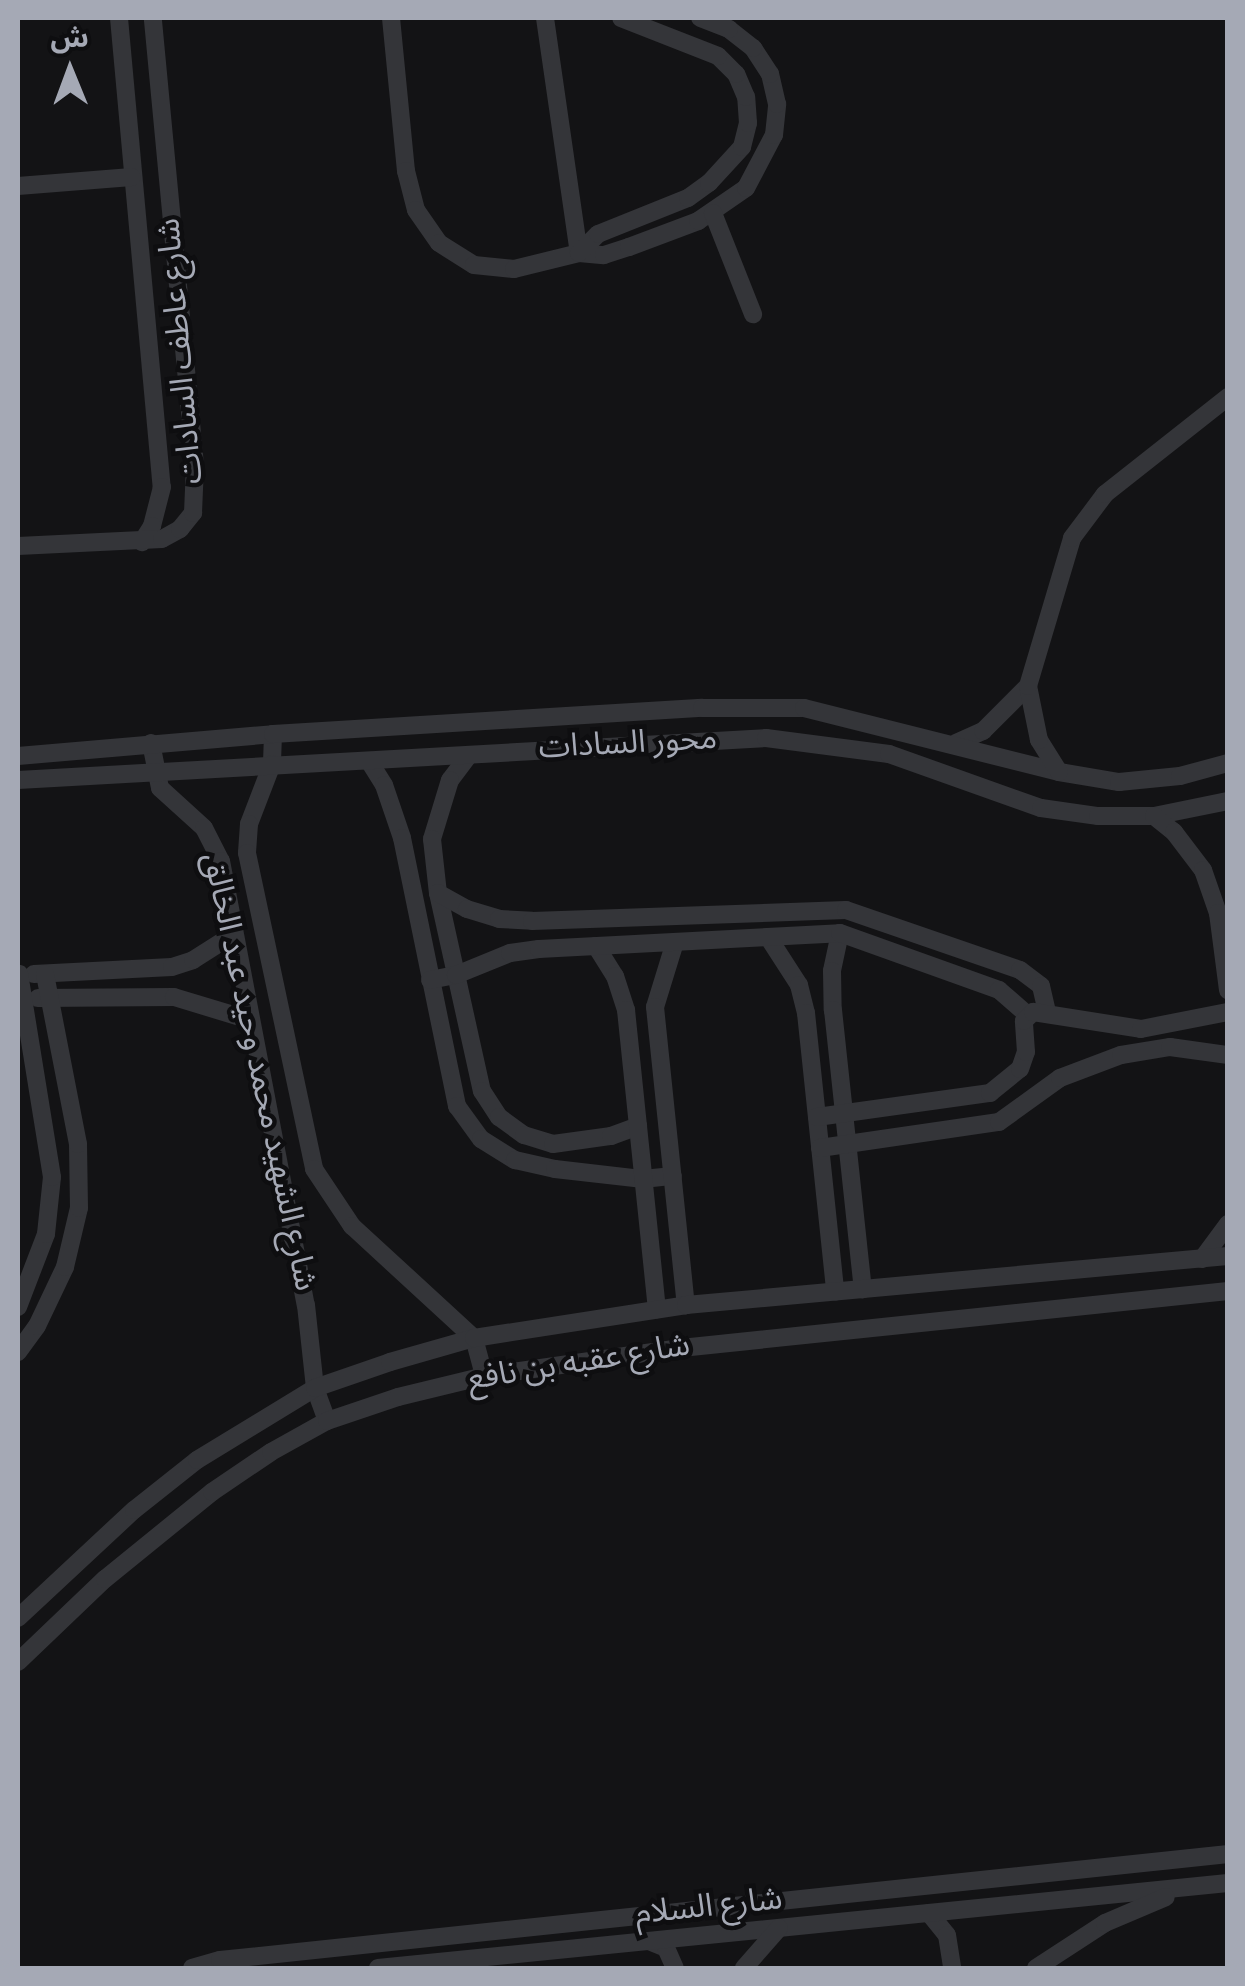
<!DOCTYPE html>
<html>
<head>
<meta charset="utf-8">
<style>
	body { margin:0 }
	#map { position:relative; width:1245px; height:1986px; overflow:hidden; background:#131315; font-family:Overpass,"Noto Sans Arabic",sans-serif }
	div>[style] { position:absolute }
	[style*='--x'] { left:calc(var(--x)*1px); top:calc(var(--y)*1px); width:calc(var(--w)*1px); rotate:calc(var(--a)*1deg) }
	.minor>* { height:18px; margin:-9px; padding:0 9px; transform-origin:9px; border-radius:9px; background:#343539 }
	span { translate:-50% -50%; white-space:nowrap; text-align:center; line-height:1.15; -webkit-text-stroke:9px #0e0e10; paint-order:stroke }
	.street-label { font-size:32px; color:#a5a9b5 }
	.frame { position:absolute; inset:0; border:20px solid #a5a9b5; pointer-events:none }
	.north { position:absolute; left:20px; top:20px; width:100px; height:100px; -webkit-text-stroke:8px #0e0e10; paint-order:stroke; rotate:359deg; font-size:28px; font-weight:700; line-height:40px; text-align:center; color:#a5a9b5 }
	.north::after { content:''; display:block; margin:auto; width:35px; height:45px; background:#a5a9b5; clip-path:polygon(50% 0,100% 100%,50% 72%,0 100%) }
</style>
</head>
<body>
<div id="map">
	<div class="minor">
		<i style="--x:119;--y:18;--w:471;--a:84.8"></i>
		<i style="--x:162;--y:487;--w:40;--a:104.4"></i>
		<i style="--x:152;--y:526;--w:19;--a:122"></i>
		<i style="--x:391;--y:18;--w:154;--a:84.4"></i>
		<i style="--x:406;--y:171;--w:40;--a:75.6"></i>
		<i style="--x:416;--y:210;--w:40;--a:55.1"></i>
		<i style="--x:439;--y:243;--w:41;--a:32.2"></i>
		<i style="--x:474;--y:265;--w:40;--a:5.7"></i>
		<i style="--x:514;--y:269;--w:67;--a:-13.8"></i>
		<i style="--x:579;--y:253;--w:25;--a:5"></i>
		<i style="--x:604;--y:255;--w:26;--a:-18"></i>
		<i style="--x:629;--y:247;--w:74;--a:-20.6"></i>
		<i style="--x:698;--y:221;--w:58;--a:-34.5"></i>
		<i style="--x:746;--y:188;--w:60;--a:-62.2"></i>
		<i style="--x:774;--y:135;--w:31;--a:-84"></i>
		<i style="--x:777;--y:104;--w:31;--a:-103"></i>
		<i style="--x:770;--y:74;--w:31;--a:-123"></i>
		<i style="--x:753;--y:48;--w:31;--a:-142"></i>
		<i style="--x:729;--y:29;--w:31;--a:-159"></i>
		<i style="--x:545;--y:18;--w:237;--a:81.8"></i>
		<i style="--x:18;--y:186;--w:114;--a:-4.5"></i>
		<i style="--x:713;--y:213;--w:109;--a:68.4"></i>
		<i style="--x:579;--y:253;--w:27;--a:-45"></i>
		<i style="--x:598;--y:234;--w:97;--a:-21.8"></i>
		<i style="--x:688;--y:198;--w:26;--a:-36"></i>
		<i style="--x:709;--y:183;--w:49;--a:-47.5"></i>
		<i style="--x:742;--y:147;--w:25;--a:-76"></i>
		<i style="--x:748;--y:123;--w:26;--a:-94"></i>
		<i style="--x:746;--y:97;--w:25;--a:-113"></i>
		<i style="--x:736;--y:74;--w:25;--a:-135"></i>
		<i style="--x:718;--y:56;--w:104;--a:-158.6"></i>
		<i style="--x:18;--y:546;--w:144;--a:-2.8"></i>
		<i style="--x:162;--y:539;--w:21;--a:-29"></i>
		<i style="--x:180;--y:529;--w:21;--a:-51"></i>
		<i style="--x:193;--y:513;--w:48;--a:-87.6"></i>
		<i style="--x:195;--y:465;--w:449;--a:-95.4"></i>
		<i style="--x:273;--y:734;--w:30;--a:92"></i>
		<i style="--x:272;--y:764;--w:64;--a:111"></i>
		<i style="--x:249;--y:824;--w:29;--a:94"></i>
		<i style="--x:247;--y:853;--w:323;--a:78"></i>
		<i style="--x:314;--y:1169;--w:69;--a:56.3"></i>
		<i style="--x:352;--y:1226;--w:166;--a:42.6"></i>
		<i style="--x:474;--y:1338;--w:39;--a:75"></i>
		<i style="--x:151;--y:743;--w:46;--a:78.7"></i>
		<i style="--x:160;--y:788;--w:59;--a:42.3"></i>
		<i style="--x:204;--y:828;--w:37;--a:63"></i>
		<i style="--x:221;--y:861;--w:452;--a:79.2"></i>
		<i style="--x:306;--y:1305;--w:83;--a:83.8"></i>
		<i style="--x:315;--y:1388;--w:35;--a:70"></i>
		<i style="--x:956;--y:743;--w:30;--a:-24"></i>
		<i style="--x:983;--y:731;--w:64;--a:-45"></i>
		<i style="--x:469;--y:755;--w:31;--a:127"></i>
		<i style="--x:450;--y:780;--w:62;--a:107"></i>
		<i style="--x:432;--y:839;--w:54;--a:83.7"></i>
		<i style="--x:438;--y:893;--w:203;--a:77.5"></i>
		<i style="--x:482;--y:1091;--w:31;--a:57"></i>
		<i style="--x:499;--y:1117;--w:31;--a:36"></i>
		<i style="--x:524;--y:1135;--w:30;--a:17"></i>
		<i style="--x:553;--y:1144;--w:59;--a:-7.9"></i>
		<i style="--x:611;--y:1136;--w:29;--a:-20"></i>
		<i style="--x:18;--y:756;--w:256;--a:-4.9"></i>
		<i style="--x:273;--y:734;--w:430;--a:-3.5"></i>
		<i style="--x:702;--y:708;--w:102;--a:0"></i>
		<i style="--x:804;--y:708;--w:263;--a:14.1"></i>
		<i style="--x:1059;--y:772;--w:61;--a:9.5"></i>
		<i style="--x:1119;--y:782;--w:61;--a:-5.6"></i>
		<i style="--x:1180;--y:776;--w:50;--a:-15.2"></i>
		<i style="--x:369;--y:761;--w:28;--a:58"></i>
		<i style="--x:384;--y:785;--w:56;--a:71.2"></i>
		<i style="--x:402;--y:838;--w:274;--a:78.4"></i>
		<i style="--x:457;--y:1106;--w:41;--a:54"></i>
		<i style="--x:481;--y:1139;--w:40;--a:32"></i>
		<i style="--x:515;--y:1160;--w:41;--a:12.7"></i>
		<i style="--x:555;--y:1169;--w:89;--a:6.5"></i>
		<i style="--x:643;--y:1179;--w:30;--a:-6"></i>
		<i style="--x:1059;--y:772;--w:38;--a:-122"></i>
		<i style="--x:1039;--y:740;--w:55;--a:-101.5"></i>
		<i style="--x:1028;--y:686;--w:154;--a:-73.4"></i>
		<i style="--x:1072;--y:538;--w:55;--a:-53.1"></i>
		<i style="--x:1105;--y:494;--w:157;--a:-38.3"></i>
		<i style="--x:18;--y:780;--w:749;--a:-3.21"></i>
		<i style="--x:766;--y:738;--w:124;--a:7.4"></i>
		<i style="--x:889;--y:754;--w:161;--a:19.6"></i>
		<i style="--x:1041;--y:808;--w:58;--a:8"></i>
		<i style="--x:1098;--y:816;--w:56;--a:0"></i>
		<i style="--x:1154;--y:816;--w:76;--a:-11.5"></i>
		<i style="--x:1154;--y:816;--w:26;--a:39"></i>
		<i style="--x:1174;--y:832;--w:48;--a:52.7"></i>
		<i style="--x:1203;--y:870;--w:46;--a:70.8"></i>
		<i style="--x:1218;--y:913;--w:78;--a:82.6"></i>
		<i style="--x:438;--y:893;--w:33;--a:29"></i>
		<i style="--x:467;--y:909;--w:34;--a:17"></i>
		<i style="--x:499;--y:919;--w:33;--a:3"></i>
		<i style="--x:532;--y:921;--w:314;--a:-2"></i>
		<i style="--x:846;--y:910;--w:184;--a:19"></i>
		<i style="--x:1020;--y:970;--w:26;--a:37"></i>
		<i style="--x:1041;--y:986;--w:27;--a:77"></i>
		<i style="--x:840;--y:933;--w:39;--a:102"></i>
		<i style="--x:832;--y:971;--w:39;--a:89"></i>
		<i style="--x:833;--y:1010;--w:281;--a:83.9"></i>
		<i style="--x:768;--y:937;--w:57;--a:57.1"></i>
		<i style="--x:799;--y:985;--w:29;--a:76"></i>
		<i style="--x:806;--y:1013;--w:280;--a:84"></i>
		<i style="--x:675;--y:942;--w:68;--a:107.1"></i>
		<i style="--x:655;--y:1007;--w:300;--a:84.1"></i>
		<i style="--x:596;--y:946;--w:36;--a:58"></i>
		<i style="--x:615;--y:976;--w:36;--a:72"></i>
		<i style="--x:626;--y:1010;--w:301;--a:84.1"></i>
		<i style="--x:34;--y:974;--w:138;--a:-2.9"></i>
		<i style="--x:172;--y:967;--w:22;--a:-18"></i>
		<i style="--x:193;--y:960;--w:49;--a:-32.4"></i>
		<i style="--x:430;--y:980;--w:26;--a:-11"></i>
		<i style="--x:456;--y:975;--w:58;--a:-22.2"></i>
		<i style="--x:510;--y:953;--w:29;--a:-8"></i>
		<i style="--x:539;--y:949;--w:301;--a:-3"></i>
		<i style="--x:840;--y:933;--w:169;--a:19.7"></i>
		<i style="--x:999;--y:990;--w:38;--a:41"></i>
		<i style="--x:38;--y:998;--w:136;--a:-0.4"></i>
		<i style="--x:174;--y:997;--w:79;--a:16.8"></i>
		<i style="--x:817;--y:1117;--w:175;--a:-7.9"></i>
		<i style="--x:990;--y:1093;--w:38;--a:-39"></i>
		<i style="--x:1020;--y:1069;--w:18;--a:-71"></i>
		<i style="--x:1026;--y:1052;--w:31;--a:-94"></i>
		<i style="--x:1024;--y:1021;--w:13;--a:-45"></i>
		<i style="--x:1033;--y:1012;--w:109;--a:8.9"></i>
		<i style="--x:1141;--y:1029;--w:89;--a:-11.1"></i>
		<i style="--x:820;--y:1148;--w:181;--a:-8.3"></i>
		<i style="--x:999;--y:1122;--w:75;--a:-35.8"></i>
		<i style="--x:1060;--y:1078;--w:65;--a:-20.7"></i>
		<i style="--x:1121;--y:1055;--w:50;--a:-9.3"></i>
		<i style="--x:1170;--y:1047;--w:59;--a:7.9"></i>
		<i style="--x:1202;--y:1259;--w:44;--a:-53.4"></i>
		<i style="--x:18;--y:1307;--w:78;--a:-69"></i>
		<i style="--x:46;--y:1234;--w:57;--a:-84"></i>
		<i style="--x:52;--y:1177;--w:206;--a:-99.2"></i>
		<i style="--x:18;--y:1352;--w:32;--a:-54"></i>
		<i style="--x:37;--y:1326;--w:65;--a:-64.6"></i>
		<i style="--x:65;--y:1267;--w:61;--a:-76.7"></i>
		<i style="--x:79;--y:1208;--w:64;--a:-90.9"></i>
		<i style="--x:78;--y:1144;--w:173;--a:-101"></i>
		<i style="--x:18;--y:1618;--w:158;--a:-43"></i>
		<i style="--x:134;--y:1510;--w:80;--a:-38.4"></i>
		<i style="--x:197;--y:1460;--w:138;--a:-31.4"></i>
		<i style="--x:315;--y:1388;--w:79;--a:-19.1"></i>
		<i style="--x:390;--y:1362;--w:87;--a:-15.9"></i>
		<i style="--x:474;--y:1338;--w:215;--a:-8.8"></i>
		<i style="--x:686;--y:1305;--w:544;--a:-5.17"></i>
		<i style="--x:18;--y:1662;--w:120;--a:-43.7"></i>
		<i style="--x:105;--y:1579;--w:138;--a:-39.1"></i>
		<i style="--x:212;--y:1492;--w:71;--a:-34.1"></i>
		<i style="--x:271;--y:1452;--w:64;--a:-29"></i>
		<i style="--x:327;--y:1421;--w:75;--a:-18.7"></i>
		<i style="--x:398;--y:1397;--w:89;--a:-13.7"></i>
		<i style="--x:484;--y:1376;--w:199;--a:-8.1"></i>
		<i style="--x:681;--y:1348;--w:550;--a:-5.95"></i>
		<i style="--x:929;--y:1913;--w:28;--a:51"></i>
		<i style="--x:947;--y:1935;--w:33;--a:81"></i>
		<i style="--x:651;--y:1942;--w:16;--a:22"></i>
		<i style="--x:666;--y:1948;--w:22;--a:66"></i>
		<i style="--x:192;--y:1968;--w:29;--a:-16"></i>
		<i style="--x:220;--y:1960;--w:1014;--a:-6"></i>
		<i style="--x:378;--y:1968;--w:854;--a:-5.71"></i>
		<i style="--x:744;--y:1968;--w:53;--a:-48.8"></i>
		<i style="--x:1036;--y:1968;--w:82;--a:-33.1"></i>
		<i style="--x:1105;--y:1923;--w:66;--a:-23.1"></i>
	</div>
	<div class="street-label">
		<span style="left:182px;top:351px;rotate:-95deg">شارع عاطف السادات</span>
		<span style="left:628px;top:745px;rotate:-3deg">محور السادات</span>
		<span style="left:258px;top:1072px;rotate:78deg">شارع الشهيد محمد وحيد عبد الخالق</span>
		<span style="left:579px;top:1364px;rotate:-9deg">شارع عقبه بن نافع</span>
		<span style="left:709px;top:1908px;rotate:-6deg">شارع السلام</span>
	</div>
	<div class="frame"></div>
	<div class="north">ش</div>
</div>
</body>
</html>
